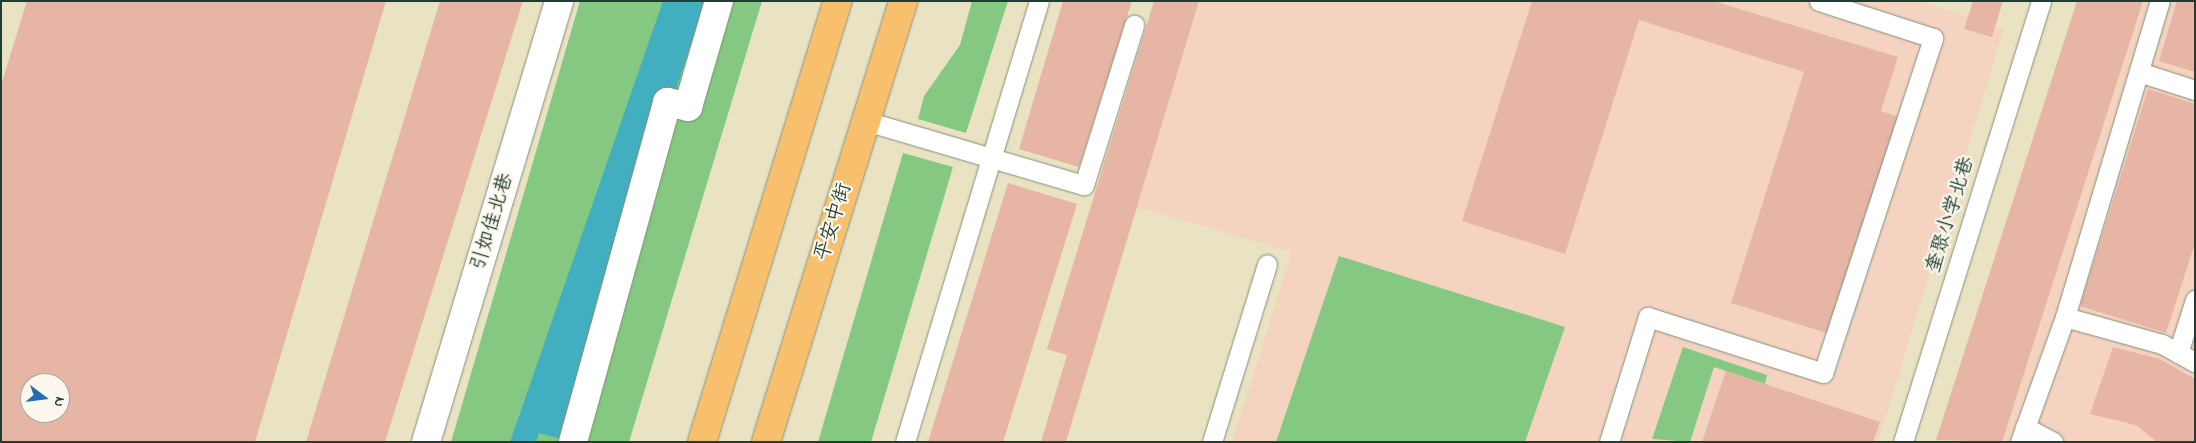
<!DOCTYPE html>
<html>
<head>
<meta charset="utf-8">
<style>
	body { margin:0 }
	#map { position:relative; width:2196px; height:443px; overflow:hidden; background:#eae3c3; font-family:"Indie Flower","LXGW WenKai TC",sans-serif }
	div>[style] { position:absolute }
	[style*='--x'] { left:calc(var(--x)*1px); top:calc(var(--y)*1px); width:calc(var(--w)*1px); rotate:calc(var(--a)*1deg) }
	.built>* { inset:0; background:#f4d3c1 }
	.green>* { inset:0; background:#85c881 }
	.water>* { inset:0; background:#42afc0 }
	.building>* { inset:0; background:#e6b5a5 }
	.roads { filter:drop-shadow(0 0 1px #84907c) drop-shadow(0 0 1px #84907c) }
	.service>* { height:19px; margin:-9.5px; padding:0 9.5px; transform-origin:9.5px; border-radius:9.5px; background:#fff }
	.pedestrian>* { height:28px; margin:-14px; padding:0 14px; transform-origin:14px; border-radius:14px; background:#fff }
	.minor>* { height:28px; margin:-14px; padding:0 14px; transform-origin:14px; border-radius:14px; background:#fff }
	.primary>* { height:28px; margin:-14px; padding:0 14px; transform-origin:14px; border-radius:14px; background:#f8bf6c }
	span { translate:-50% -50%; white-space:nowrap; text-align:center; line-height:1.15; -webkit-text-stroke:4.5px #fbf7ec; paint-order:stroke }
	.street-label { font-size:20px; color:#1f3d34 }
	.frame { position:absolute; inset:0; border:2px solid #1f3d34; pointer-events:none }
	.north { position:absolute; left:20px; top:373px; width:50px; height:50px; box-sizing:border-box; background:#fbf7ec; border:1px solid #a3ada2; border-radius:50%; rotate:105deg; font-size:14px; font-weight:700; line-height:20px; text-align:center; color:#1f3d34 }
	.north::after { content:''; display:block; margin:auto; width:18px; height:22px; background:#1f6fb2; clip-path:polygon(50% 0,100% 100%,50% 72%,0 100%) }
</style>
</head>
<body>
<div id="map">
	<div class="built">
		<i style="clip-path:polygon(1199px 1px,1921px 1px,2004px 29px,1878px 442px,1232px 442px,1292px 252px,1137px 207px)"></i>
		<i style="clip-path:polygon(2143px 1px,2195px 1px,2195px 442px,2002px 442px)"></i>
	</div>
	<div class="green">
		<i style="clip-path:polygon(580px 1px,762px 1px,629px 442px,451px 442px)"></i>
		<i style="clip-path:polygon(972px 1px,1008px 1px,966px 133px,918px 119px,924px 96px,960px 45px)"></i>
		<i style="clip-path:polygon(903px 153px,953px 167px,871px 442px,818px 442px)"></i>
		<i style="clip-path:polygon(1339px 256px,1565px 327px,1525px 442px,1276px 442px)"></i>
		<i style="clip-path:polygon(1683px 347px,1767px 375px,1765px 384px,1714px 367px,1690px 442px,1652px 439px)"></i>
	</div>
	<div class="water">
		<i style="clip-path:polygon(663px 1px,705px 1px,561px 439px,539px 433px,536px 442px,510px 442px)"></i>
	</div>
	<div class="building">
		<i style="clip-path:polygon(evenodd,27px 1px,386px 1px,255px 442px,1px 442px,1px 85px,27px 1px,30px 383px,60px 383px,60px 413px,30px 413px,30px 383px)"></i>
		<i style="clip-path:polygon(440px 1px,523px 1px,385px 442px,306px 442px)"></i>
		<i style="clip-path:polygon(1063px 1px,1132px 1px,1079px 167px,1019px 149px)"></i>
		<i style="clip-path:polygon(1154px 1px,1199px 1px,1066px 442px,1041px 442px,1067px 355px,1073px 357px,1047px 349px)"></i>
		<i style="clip-path:polygon(1532px 1px,1713px 1px,1898px 57px,1881px 111px,1899px 117px,1830px 334px,1731px 303px,1804px 72px,1639px 20px,1565px 254px,1462px 221px)"></i>
		<i style="clip-path:polygon(1973px 1px,2003px 1px,1992px 37px,1964px 29px)"></i>
		<i style="clip-path:polygon(2077px 1px,2143px 1px,2002px 442px,1936px 440px)"></i>
		<i style="clip-path:polygon(2177px 1px,2195px 1px,2195px 72px,2159px 61px)"></i>
		<i style="clip-path:polygon(2148px 89px,2195px 104px,2195px 243px,2166px 333px,2080px 306px)"></i>
		<i style="clip-path:polygon(1008px 183px,1077px 204px,1003px 442px,928px 442px)"></i>
		<i style="clip-path:polygon(2113px 347px,2160px 359px,2195px 379px,2195px 442px,2157px 442px,2136px 425px,2090px 414px)"></i>
		<i style="clip-path:polygon(1726px 371px,1880px 422px,1873px 442px,1702px 442px)"></i>
	</div>
	<div class="roads">
		<div class="service">
			<i style="--x:2139;--y:72;--w:59;--a:17.8"></i>
			<i style="--x:866;--y:121;--w:227;--a:16.4"></i>
			<i style="--x:1084;--y:185;--w:168;--a:-72.6"></i>
			<i style="--x:2065;--y:317;--w:101;--a:15.6"></i>
			<i style="--x:2162;--y:344;--w:38;--a:29"></i>
			<i style="--x:2178;--y:353;--w:56;--a:-72.2"></i>
			<i style="--x:2025;--y:427;--w:32;--a:28"></i>
			<i style="--x:905;--y:442;--w:461;--a:-73.1"></i>
			<i style="--x:1212;--y:442;--w:186;--a:-72.8"></i>
			<i style="--x:1609;--y:442;--w:131;--a:-72.7"></i>
			<i style="--x:1648;--y:317;--w:184;--a:17.7"></i>
			<i style="--x:1823;--y:373;--w:353;--a:-71.8"></i>
			<i style="--x:1933;--y:38;--w:120;--a:-162"></i>
			<i style="--x:1903;--y:442;--w:462;--a:-72.6"></i>
			<i style="--x:2020;--y:442;--w:133;--a:-70.2"></i>
			<i style="--x:2065;--y:317;--w:330;--a:-73.3"></i>
		</div>
		<div class="pedestrian">
			<i style="--x:573;--y:442;--w:353;--a:-74.5"></i>
			<i style="--x:667;--y:102;--w:22;--a:13"></i>
			<i style="--x:688;--y:107;--w:110;--a:-73.7"></i>
		</div>
		<div class="minor">
			<i style="--x:426;--y:442;--w:461;--a:-73.2"></i>
		</div>
		<div class="primary">
			<i style="--x:702;--y:442;--w:461;--a:-72.9"></i>
			<i style="--x:766;--y:442;--w:462;--a:-72.7"></i>
		</div>
	</div>
	<div class="street-label">
		<span style="left:1951px;top:215px;rotate:-73deg">奎聚小学北巷</span>
		<span style="left:493px;top:222px;rotate:-73deg">引如佳北巷</span>
		<span style="left:834px;top:222px;rotate:-73deg">平安中街</span>
	</div>
	<div class="frame"></div>
	<div class="north">N</div>
</div>
</body>
</html>
